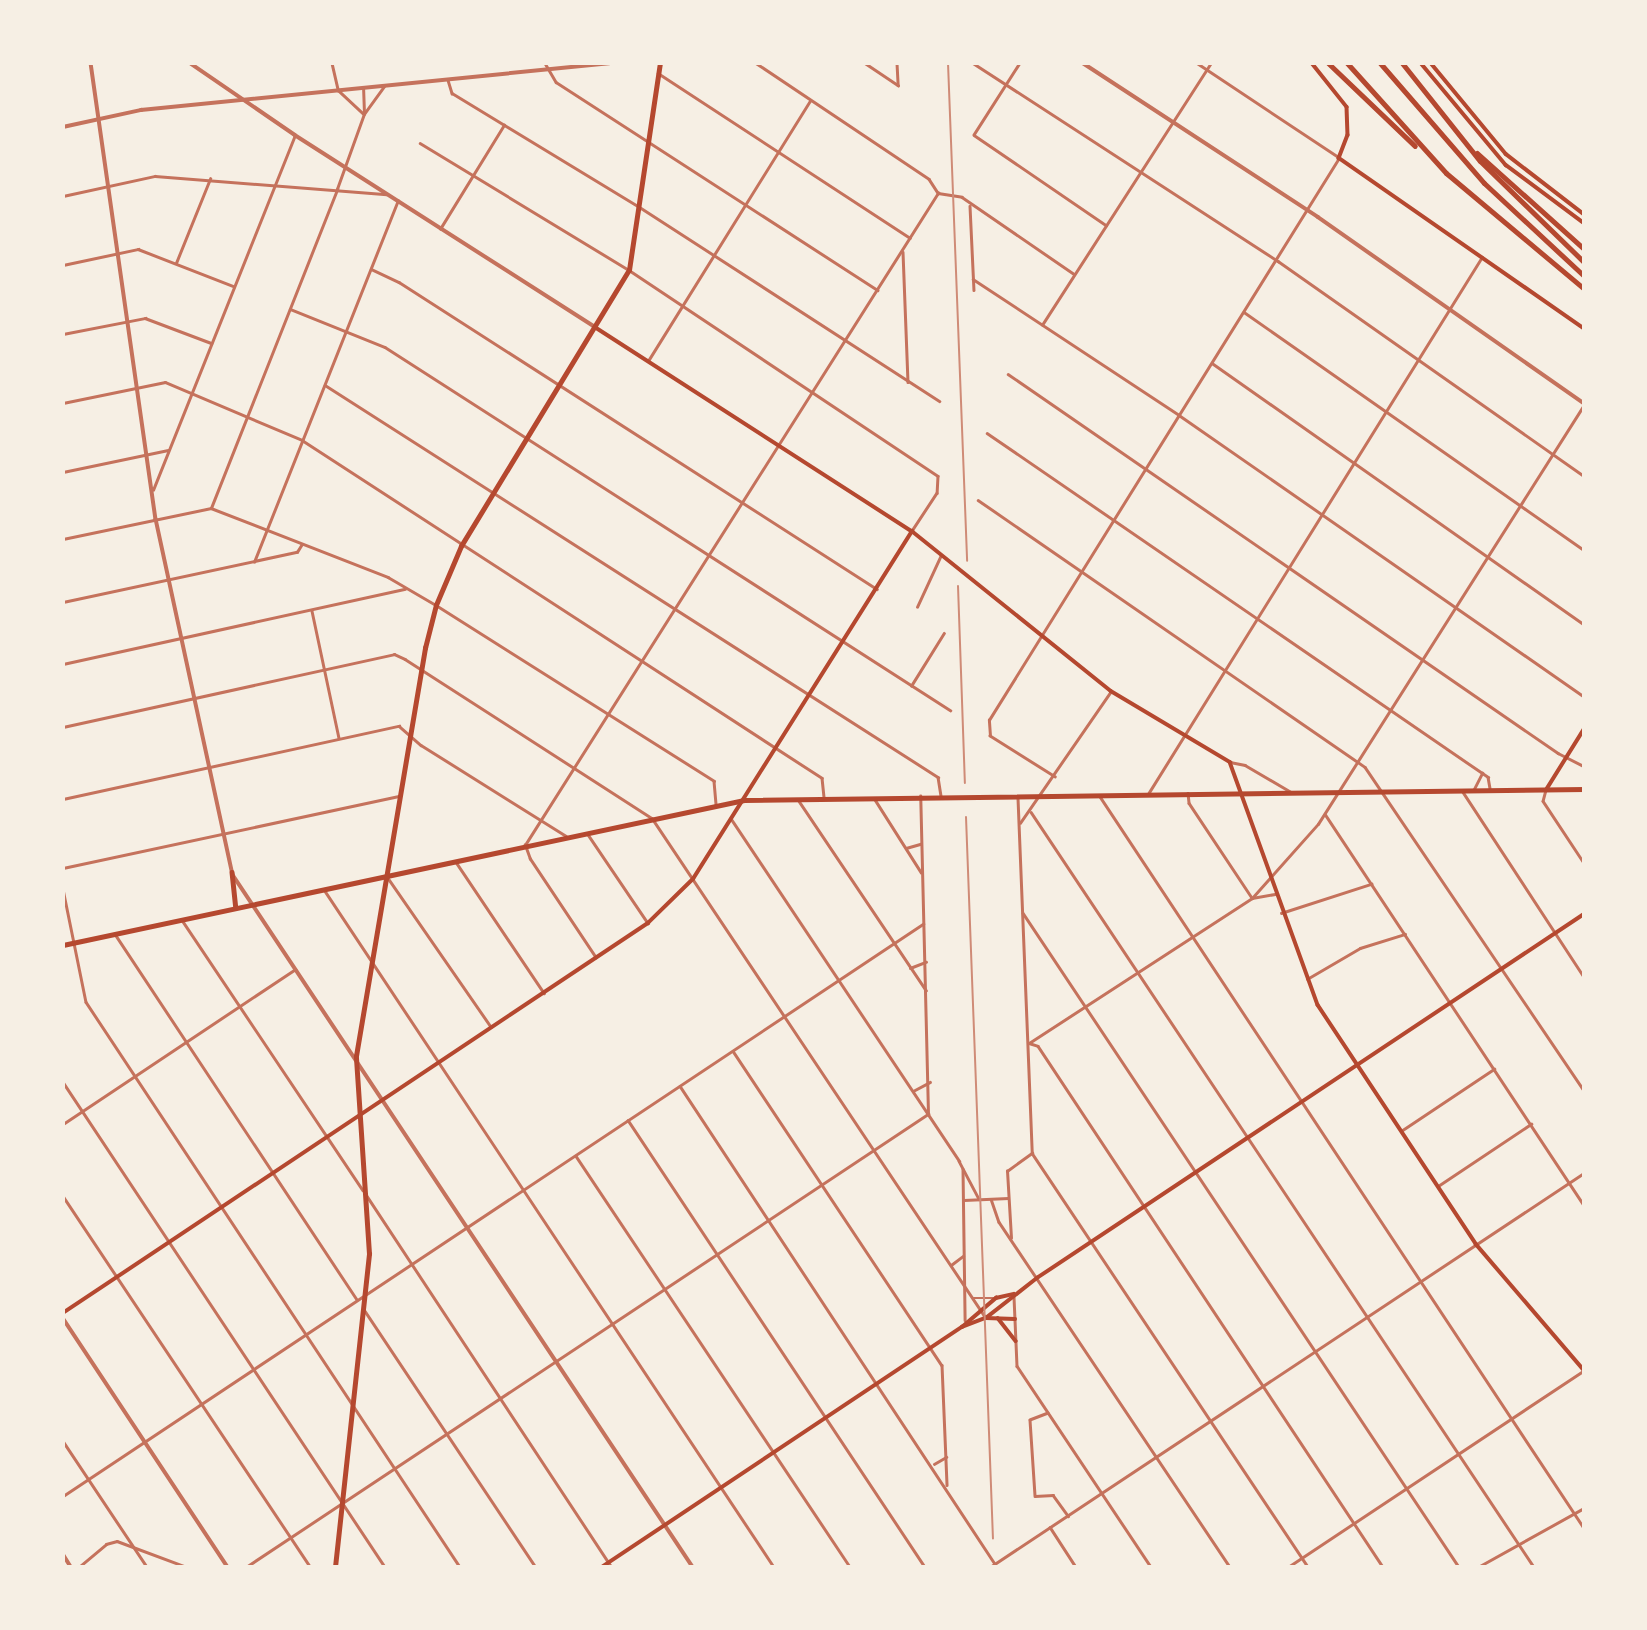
<!DOCTYPE html>
<html>
<head>
<meta charset="utf-8">
<style>
	body { margin:0 }
	#map { position:relative; width:1647px; height:1630px; overflow:hidden; background:#f6efe4; font-family:Figtree,sans-serif }
	div>[style] { position:absolute }
	[style*='--x'] { left:calc(var(--x)*1px); top:calc(var(--y)*1px); width:calc(var(--w)*1px); rotate:calc(var(--a)*1deg) }
	.minor>* { height:2.5px; margin:-1.25px; padding:0 1.25px; transform-origin:1.25px; border-radius:1.25px; background:#c5725c }
	.tertiary>* { height:3.5px; margin:-1.75px; padding:0 1.75px; transform-origin:1.75px; border-radius:1.75px; background:#c5725c }
	.secondary>* { height:3.5px; margin:-1.75px; padding:0 1.75px; transform-origin:1.75px; border-radius:1.75px; background:#b5482f }
	.primary>* { height:4.5px; margin:-2.25px; padding:0 2.25px; transform-origin:2.25px; border-radius:2.25px; background:#b5482f }
	.motorway>* { height:5px; margin:-2.5px; padding:0 2.5px; transform-origin:2.5px; border-radius:2.5px; background:#b5482f }
	.rail>* { height:2px; margin:-1px; padding:0 1px; transform-origin:1px; border-radius:1px; background:#cf8b77 }
	span { translate:-50% -50%; white-space:nowrap; text-align:center; line-height:1.15; -webkit-text-stroke:7px #f6efe4; paint-order:stroke }
	.frame { position:absolute; inset:0; border:65px solid #f6efe4; pointer-events:none }
</style>
</head>
<body>
<div id="map">
	<div class="minor">
		<i style="--x:332;--y:63;--w:28;--a:77"></i>
		<i style="--x:338;--y:90;--w:35;--a:43"></i>
		<i style="--x:545;--y:63;--w:22;--a:60"></i>
		<i style="--x:556;--y:82;--w:383;--a:32.9"></i>
		<i style="--x:756;--y:63;--w:208;--a:33.8"></i>
		<i style="--x:929;--y:179;--w:17;--a:57"></i>
		<i style="--x:865;--y:63;--w:40;--a:34"></i>
		<i style="--x:897;--y:63;--w:22;--a:87"></i>
		<i style="--x:973;--y:63;--w:364;--a:33"></i>
		<i style="--x:1278;--y:261;--w:374;--a:35.1"></i>
		<i style="--x:1020;--y:63;--w:85;--a:122.6"></i>
		<i style="--x:974;--y:135;--w:160;--a:34.3"></i>
		<i style="--x:658;--y:73;--w:301;--a:33.2"></i>
		<i style="--x:448;--y:80;--w:14;--a:73"></i>
		<i style="--x:452;--y:93;--w:218;--a:31.3"></i>
		<i style="--x:638;--y:206;--w:359;--a:32.9"></i>
		<i style="--x:364;--y:114;--w:34;--a:-54"></i>
		<i style="--x:420;--y:143;--w:245;--a:31.3"></i>
		<i style="--x:629;--y:270;--w:371;--a:33.7"></i>
		<i style="--x:938;--y:476;--w:17;--a:93"></i>
		<i style="--x:937;--y:493;--w:45;--a:123.3"></i>
		<i style="--x:938;--y:193;--w:24;--a:9"></i>
		<i style="--x:962;--y:197;--w:136;--a:34.5"></i>
		<i style="--x:63;--y:196;--w:94;--a:-12.3"></i>
		<i style="--x:155;--y:176;--w:232;--a:4.5"></i>
		<i style="--x:970;--y:206;--w:84;--a:87.3"></i>
		<i style="--x:440;--y:229;--w:122;--a:-58.4"></i>
		<i style="--x:903;--y:252;--w:130;--a:87.8"></i>
		<i style="--x:176;--y:263;--w:91;--a:-68"></i>
		<i style="--x:63;--y:265;--w:77;--a:-12"></i>
		<i style="--x:138;--y:249;--w:102;--a:21.3"></i>
		<i style="--x:371;--y:269;--w:31;--a:25"></i>
		<i style="--x:399;--y:282;--w:568;--a:32.71"></i>
		<i style="--x:973;--y:279;--w:247;--a:33.4"></i>
		<i style="--x:1179;--y:415;--w:494;--a:34.8"></i>
		<i style="--x:290;--y:309;--w:102;--a:21.8"></i>
		<i style="--x:385;--y:347;--w:672;--a:32.72"></i>
		<i style="--x:1244;--y:312;--w:415;--a:35"></i>
		<i style="--x:1042;--y:325;--w:312;--a:-57.2"></i>
		<i style="--x:63;--y:334;--w:84;--a:-11"></i>
		<i style="--x:145;--y:318;--w:71;--a:20.7"></i>
		<i style="--x:648;--y:361;--w:306;--a:-58.1"></i>
		<i style="--x:1212;--y:363;--w:454;--a:35.1"></i>
		<i style="--x:1008;--y:374;--w:668;--a:34.57"></i>
		<i style="--x:1558;--y:753;--w:29;--a:27"></i>
		<i style="--x:325;--y:385;--w:728;--a:32.6"></i>
		<i style="--x:938;--y:777;--w:19;--a:81"></i>
		<i style="--x:63;--y:403;--w:104;--a:-11.6"></i>
		<i style="--x:165;--y:382;--w:149;--a:22.9"></i>
		<i style="--x:302;--y:440;--w:620;--a:33.02"></i>
		<i style="--x:822;--y:778;--w:20;--a:84"></i>
		<i style="--x:987;--y:433;--w:608;--a:34.47"></i>
		<i style="--x:1488;--y:777;--w:11;--a:80"></i>
		<i style="--x:63;--y:472;--w:107;--a:-11.8"></i>
		<i style="--x:153;--y:490;--w:382;--a:-68.2"></i>
		<i style="--x:978;--y:500;--w:470;--a:34.6"></i>
		<i style="--x:1365;--y:767;--w:391;--a:55.9"></i>
		<i style="--x:211;--y:508;--w:190;--a:21.3"></i>
		<i style="--x:388;--y:577;--w:56;--a:30.3"></i>
		<i style="--x:436;--y:605;--w:329;--a:32.3"></i>
		<i style="--x:714;--y:781;--w:24;--a:85"></i>
		<i style="--x:211;--y:508;--w:343;--a:-68.4"></i>
		<i style="--x:337;--y:189;--w:80;--a:-70.2"></i>
		<i style="--x:364;--y:114;--w:26;--a:-92"></i>
		<i style="--x:63;--y:539;--w:151;--a:-11.8"></i>
		<i style="--x:254;--y:562;--w:389;--a:-68.3"></i>
		<i style="--x:63;--y:602;--w:239;--a:-12.1"></i>
		<i style="--x:297;--y:552;--w:9;--a:-58"></i>
		<i style="--x:917;--y:607;--w:57;--a:-65.2"></i>
		<i style="--x:312;--y:611;--w:130;--a:78"></i>
		<i style="--x:63;--y:664;--w:350;--a:-12.4"></i>
		<i style="--x:911;--y:686;--w:62;--a:-58.1"></i>
		<i style="--x:63;--y:727;--w:339;--a:-12.4"></i>
		<i style="--x:394;--y:654;--w:12;--a:24"></i>
		<i style="--x:405;--y:659;--w:294;--a:32.8"></i>
		<i style="--x:652;--y:818;--w:601;--a:56.26"></i>
		<i style="--x:1230;--y:762;--w:15;--a:11"></i>
		<i style="--x:1245;--y:765;--w:53;--a:30.4"></i>
		<i style="--x:1055;--y:777;--w:77;--a:-147.8"></i>
		<i style="--x:990;--y:736;--w:16;--a:-94"></i>
		<i style="--x:989;--y:720;--w:662;--a:-58.09"></i>
		<i style="--x:1339;--y:158;--w:172;--a:-146.4"></i>
		<i style="--x:1474;--y:789;--w:18;--a:-63"></i>
		<i style="--x:1546;--y:790;--w:11;--a:105"></i>
		<i style="--x:1543;--y:801;--w:74;--a:56.5"></i>
		<i style="--x:1463;--y:792;--w:221;--a:56.8"></i>
		<i style="--x:1188;--y:793;--w:10;--a:84"></i>
		<i style="--x:1189;--y:803;--w:114;--a:56.4"></i>
		<i style="--x:1252;--y:898;--w:23;--a:-10"></i>
		<i style="--x:1148;--y:794;--w:632;--a:-58.12"></i>
		<i style="--x:1099;--y:795;--w:879;--a:56.51"></i>
		<i style="--x:874;--y:798;--w:88;--a:57.6"></i>
		<i style="--x:1018;--y:798;--w:354;--a:87.7"></i>
		<i style="--x:63;--y:799;--w:344;--a:-12.3"></i>
		<i style="--x:399;--y:726;--w:29;--a:41"></i>
		<i style="--x:421;--y:745;--w:171;--a:32.1"></i>
		<i style="--x:799;--y:801;--w:228;--a:56.1"></i>
		<i style="--x:1031;--y:812;--w:907;--a:56.33"></i>
		<i style="--x:1325;--y:814;--w:469;--a:56.5"></i>
		<i style="--x:732;--y:820;--w:410;--a:56.3"></i>
		<i style="--x:959;--y:1161;--w:43;--a:62.2"></i>
		<i style="--x:1020;--y:823;--w:160;--a:-55.4"></i>
		<i style="--x:587;--y:833;--w:109;--a:55.9"></i>
		<i style="--x:906;--y:848;--w:15;--a:-16"></i>
		<i style="--x:456;--y:862;--w:158;--a:56.1"></i>
		<i style="--x:63;--y:868;--w:343;--a:-12.1"></i>
		<i style="--x:388;--y:878;--w:181;--a:55.3"></i>
		<i style="--x:63;--y:889;--w:115;--a:78.5"></i>
		<i style="--x:86;--y:1002;--w:678;--a:56.5"></i>
		<i style="--x:325;--y:891;--w:812;--a:56.41"></i>
		<i style="--x:1023;--y:913;--w:786;--a:56.31"></i>
		<i style="--x:1281;--y:913;--w:95;--a:-17.9"></i>
		<i style="--x:182;--y:920;--w:325;--a:56.2"></i>
		<i style="--x:115;--y:934;--w:438;--a:56.5"></i>
		<i style="--x:596;--y:958;--w:119;--a:-123.7"></i>
		<i style="--x:530;--y:859;--w:15;--a:-110"></i>
		<i style="--x:525;--y:845;--w:772;--a:-57.65"></i>
		<i style="--x:910;--y:968;--w:17;--a:-21"></i>
		<i style="--x:1307;--y:979;--w:61;--a:-30.3"></i>
		<i style="--x:1360;--y:948;--w:47;--a:-17.3"></i>
		<i style="--x:1029;--y:1043;--w:266;--a:-33"></i>
		<i style="--x:1252;--y:898;--w:99;--a:-48.3"></i>
		<i style="--x:1318;--y:824;--w:496;--a:-57.6"></i>
		<i style="--x:1029;--y:1043;--w:9;--a:18"></i>
		<i style="--x:1038;--y:1046;--w:625;--a:56.49"></i>
		<i style="--x:733;--y:1051;--w:377;--a:56.4"></i>
		<i style="--x:942;--y:1365;--w:120;--a:87.6"></i>
		<i style="--x:63;--y:1082;--w:582;--a:56.42"></i>
		<i style="--x:680;--y:1086;--w:576;--a:56.61"></i>
		<i style="--x:913;--y:1091;--w:19;--a:-28"></i>
		<i style="--x:628;--y:1120;--w:537;--a:56.4"></i>
		<i style="--x:63;--y:1124;--w:279;--a:-33.7"></i>
		<i style="--x:1401;--y:1131;--w:112;--a:-33.7"></i>
		<i style="--x:1032;--y:1153;--w:498;--a:56.3"></i>
		<i style="--x:576;--y:1156;--w:494;--a:56.3"></i>
		<i style="--x:963;--y:1169;--w:151;--a:89.2"></i>
		<i style="--x:1438;--y:1186;--w:112;--a:-33.7"></i>
		<i style="--x:63;--y:1196;--w:446;--a:56.3"></i>
		<i style="--x:367;--y:1196;--w:445;--a:56.6"></i>
		<i style="--x:991;--y:1199;--w:24;--a:71"></i>
		<i style="--x:999;--y:1222;--w:415;--a:56.2"></i>
		<i style="--x:964;--y:1200;--w:44;--a:-2.6"></i>
		<i style="--x:1011;--y:1238;--w:67;--a:-93.4"></i>
		<i style="--x:1007;--y:1171;--w:31;--a:-36"></i>
		<i style="--x:951;--y:1265;--w:15;--a:-37"></i>
		<i style="--x:1014;--y:1297;--w:69;--a:87.5"></i>
		<i style="--x:1017;--y:1366;--w:242;--a:56.3"></i>
		<i style="--x:973;--y:1298;--w:23;--a:0"></i>
		<i style="--x:365;--y:1311;--w:308;--a:56.3"></i>
		<i style="--x:1048;--y:1413;--w:19;--a:159"></i>
		<i style="--x:1030;--y:1420;--w:76;--a:86.2"></i>
		<i style="--x:1035;--y:1496;--w:18;--a:-3"></i>
		<i style="--x:1053;--y:1495;--w:26;--a:54"></i>
		<i style="--x:63;--y:1441;--w:151;--a:56.3"></i>
		<i style="--x:934;--y:1464;--w:14;--a:-30"></i>
		<i style="--x:63;--y:1496;--w:1033;--a:-33.63"></i>
		<i style="--x:1050;--y:1527;--w:48;--a:57"></i>
		<i style="--x:79;--y:1567;--w:35;--a:-40"></i>
		<i style="--x:106;--y:1544;--w:11;--a:-15"></i>
		<i style="--x:117;--y:1541;--w:75;--a:20.4"></i>
		<i style="--x:246;--y:1567;--w:819;--a:-33.59"></i>
		<i style="--x:928;--y:1114;--w:318;--a:-91.4"></i>
		<i style="--x:990;--y:1567;--w:713;--a:-33.56"></i>
		<i style="--x:1288;--y:1567;--w:356;--a:-33.6"></i>
		<i style="--x:1478;--y:1567;--w:121;--a:-29.1"></i>
	</div>
	<div class="tertiary">
		<i style="--x:91;--y:63;--w:461;--a:81.9"></i>
		<i style="--x:156;--y:519;--w:364;--a:77.8"></i>
		<i style="--x:233;--y:875;--w:831;--a:56.39"></i>
		<i style="--x:190;--y:63;--w:127;--a:34.4"></i>
		<i style="--x:295;--y:135;--w:356;--a:32.6"></i>
		<i style="--x:1083;--y:63;--w:281;--a:33.2"></i>
		<i style="--x:1318;--y:217;--w:325;--a:35"></i>
		<i style="--x:63;--y:127;--w:80;--a:-12.3"></i>
		<i style="--x:141;--y:110;--w:470;--a:-5.7"></i>
		<i style="--x:63;--y:1318;--w:299;--a:56.5"></i>
		<i style="--x:63;--y:1554;--w:15;--a:58"></i>
	</div>
	<div class="secondary">
		<i style="--x:1312;--y:63;--w:56;--a:51.5"></i>
		<i style="--x:1347;--y:107;--w:28;--a:88"></i>
		<i style="--x:1348;--y:135;--w:25;--a:111"></i>
		<i style="--x:1339;--y:158;--w:298;--a:34.8"></i>
		<i style="--x:1421;--y:63;--w:133;--a:50.2"></i>
		<i style="--x:1506;--y:165;--w:97;--a:36.6"></i>
		<i style="--x:1431;--y:63;--w:118;--a:50.5"></i>
		<i style="--x:1506;--y:154;--w:98;--a:37.6"></i>
		<i style="--x:595;--y:327;--w:377;--a:32.8"></i>
		<i style="--x:912;--y:531;--w:255;--a:38.8"></i>
		<i style="--x:1111;--y:691;--w:139;--a:30.8"></i>
		<i style="--x:1230;--y:762;--w:258;--a:70.1"></i>
		<i style="--x:1318;--y:1005;--w:287;--a:56.5"></i>
		<i style="--x:1476;--y:1244;--w:166;--a:49.4"></i>
		<i style="--x:1546;--y:790;--w:72;--a:-58.1"></i>
		<i style="--x:63;--y:1313;--w:703;--a:-33.69"></i>
		<i style="--x:648;--y:923;--w:63;--a:-44.4"></i>
		<i style="--x:693;--y:879;--w:411;--a:-57.8"></i>
		<i style="--x:986;--y:1318;--w:29;--a:2"></i>
		<i style="--x:998;--y:1318;--w:29;--a:52"></i>
		<i style="--x:962;--y:1327;--w:26;--a:-21"></i>
		<i style="--x:986;--y:1318;--w:65;--a:-38.1"></i>
		<i style="--x:1037;--y:1278;--w:657;--a:-33.64"></i>
		<i style="--x:602;--y:1567;--w:433;--a:-33.7"></i>
		<i style="--x:962;--y:1327;--w:45;--a:-40.5"></i>
		<i style="--x:996;--y:1298;--w:18;--a:-13"></i>
	</div>
	<div class="primary">
		<i style="--x:232;--y:872;--w:36;--a:84"></i>
		<i style="--x:63;--y:945;--w:696;--a:-12.02"></i>
		<i style="--x:744;--y:800;--w:840;--a:-0.75"></i>
		<i style="--x:335;--y:1567;--w:315;--a:-83.8"></i>
		<i style="--x:369;--y:1254;--w:198;--a:-93.8"></i>
		<i style="--x:356;--y:1056;--w:414;--a:-80.4"></i>
		<i style="--x:425;--y:648;--w:44;--a:-75.7"></i>
		<i style="--x:436;--y:605;--w:64;--a:-67"></i>
		<i style="--x:461;--y:546;--w:323;--a:-58.7"></i>
		<i style="--x:629;--y:270;--w:209;--a:-81.5"></i>
	</div>
	<div class="motorway">
		<i style="--x:1328;--y:63;--w:120;--a:43.7"></i>
		<i style="--x:1347;--y:63;--w:148;--a:48"></i>
		<i style="--x:1446;--y:173;--w:180;--a:40"></i>
		<i style="--x:1380;--y:63;--w:159;--a:49.1"></i>
		<i style="--x:1484;--y:183;--w:137;--a:42.9"></i>
		<i style="--x:1402;--y:63;--w:125;--a:51.5"></i>
		<i style="--x:1480;--y:161;--w:145;--a:44.2"></i>
		<i style="--x:1477;--y:153;--w:144;--a:41.9"></i>
	</div>
	<div class="rail">
		<i style="--x:948;--y:63;--w:498;--a:87.8"></i>
		<i style="--x:958;--y:586;--w:197;--a:88"></i>
		<i style="--x:966;--y:817;--w:722;--a:87.86"></i>
	</div>
	<div class="frame"></div>
</div>
</body>
</html>
